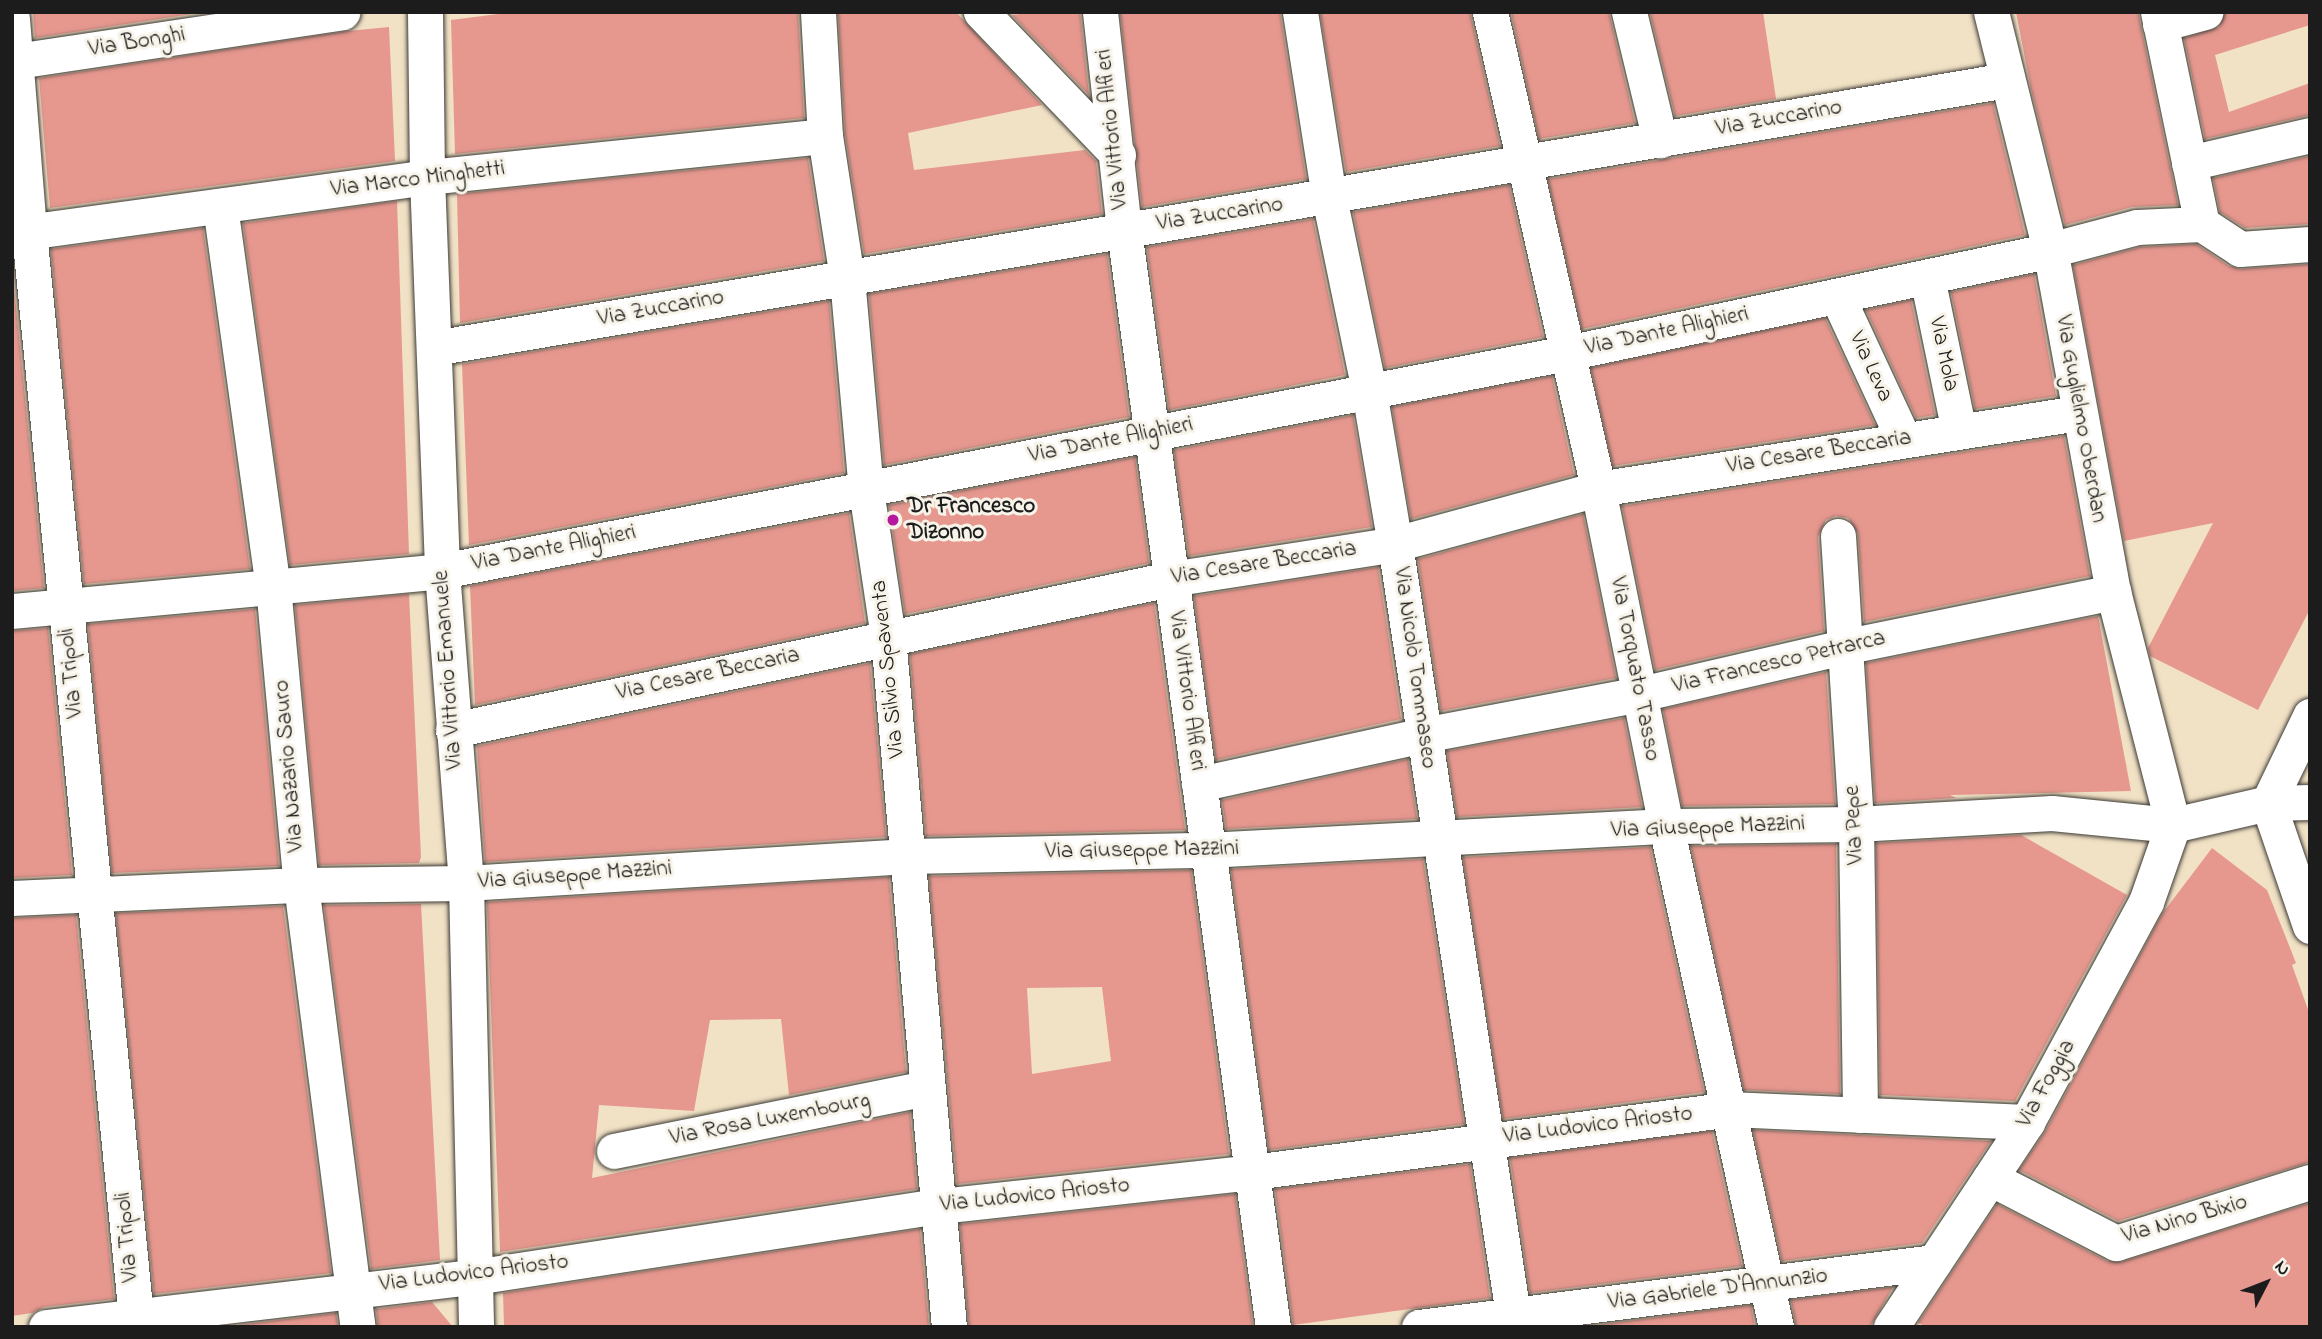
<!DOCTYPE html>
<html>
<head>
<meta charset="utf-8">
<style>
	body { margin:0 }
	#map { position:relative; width:2322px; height:1339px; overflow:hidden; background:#f1e1c5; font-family:"Indie Flower",sans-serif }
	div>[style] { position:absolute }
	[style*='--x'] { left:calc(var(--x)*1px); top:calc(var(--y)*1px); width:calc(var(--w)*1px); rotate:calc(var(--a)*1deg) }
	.building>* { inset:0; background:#e6988f }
	.roads { filter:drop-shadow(0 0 2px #3c3a35) drop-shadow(0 0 2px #3c3a35) }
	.street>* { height:35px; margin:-17.5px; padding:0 17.5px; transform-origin:17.5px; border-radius:17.5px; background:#fff }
	.dots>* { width:19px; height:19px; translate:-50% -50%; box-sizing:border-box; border:4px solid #f7f3e8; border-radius:50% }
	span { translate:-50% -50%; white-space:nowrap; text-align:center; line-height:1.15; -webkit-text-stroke:6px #f7f3e8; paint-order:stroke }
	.street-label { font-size:23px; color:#1c1c1c }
	.poi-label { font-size:23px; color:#1c1c1c; font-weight:700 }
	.left { translate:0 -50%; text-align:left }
	.frame { position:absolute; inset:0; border:14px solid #1c1c1c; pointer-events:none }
	.north { position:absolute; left:2231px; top:1248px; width:70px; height:70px; -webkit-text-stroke:5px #f7f3e8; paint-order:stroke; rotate:48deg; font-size:19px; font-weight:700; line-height:28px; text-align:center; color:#1c1c1c }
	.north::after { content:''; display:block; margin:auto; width:24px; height:32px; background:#1c1c1c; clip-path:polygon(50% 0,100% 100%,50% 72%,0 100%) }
</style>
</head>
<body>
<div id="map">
	<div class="building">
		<i style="clip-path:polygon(33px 12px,205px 12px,35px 38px)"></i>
		<i style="clip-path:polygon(514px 12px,798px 12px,804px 118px,455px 154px,451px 20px)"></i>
		<i style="clip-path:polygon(838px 12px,956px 12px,1042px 105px,908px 133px,914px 170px,1085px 150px,1096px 161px,1102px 214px,864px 254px,845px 134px)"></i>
		<i style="clip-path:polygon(1037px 12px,1080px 12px,1089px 95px,1012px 15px)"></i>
		<i style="clip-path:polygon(1120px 12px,1280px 12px,1306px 179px,1142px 207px)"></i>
		<i style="clip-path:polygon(1320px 12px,1470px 12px,1500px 146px,1346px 172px)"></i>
		<i style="clip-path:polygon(1511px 12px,1609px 12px,1635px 123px,1539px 139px)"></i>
		<i style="clip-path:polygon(1763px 12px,1776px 99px,1675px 116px,1650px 13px)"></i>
		<i style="clip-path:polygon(2016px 12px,2138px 12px,2178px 205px,2132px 207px,2065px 225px,2031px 89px)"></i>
		<i style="clip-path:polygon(2225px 12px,2310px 12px,2310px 25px,2215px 55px,2229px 112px,2310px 83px,2310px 115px,2205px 139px,2184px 38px,2219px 27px)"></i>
		<i style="clip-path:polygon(389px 27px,395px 161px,50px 208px,39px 78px,348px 31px)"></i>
		<i style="clip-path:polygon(1993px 103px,2025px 235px,1582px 329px,1548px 179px)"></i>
		<i style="clip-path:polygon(2310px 156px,2310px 224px,2245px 228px,2220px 212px,2213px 178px)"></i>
		<i style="clip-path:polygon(808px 158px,824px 261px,460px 323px,457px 194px)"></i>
		<i style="clip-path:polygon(1509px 185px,1543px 337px,1385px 368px,1353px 212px)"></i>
		<i style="clip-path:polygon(397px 201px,409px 554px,290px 565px,243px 223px)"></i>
		<i style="clip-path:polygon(1313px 219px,1345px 375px,1169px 410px,1147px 247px)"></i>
		<i style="clip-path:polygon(203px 228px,250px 569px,84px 584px,51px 249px)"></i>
		<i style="clip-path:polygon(2196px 244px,2229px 266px,2241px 269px,2310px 264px,2310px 609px,2258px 710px,2150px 656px,2148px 648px,2213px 523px,2124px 541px,2073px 265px,2140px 247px)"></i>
		<i style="clip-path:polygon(1107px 254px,1129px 417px,884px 465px,869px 294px)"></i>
		<i style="clip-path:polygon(12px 267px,44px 588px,12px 591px)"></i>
		<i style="clip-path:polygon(2034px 274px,2056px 396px,1975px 409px,1951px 292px)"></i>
		<i style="clip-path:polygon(1911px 300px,1935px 415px,1916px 418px,1866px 310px)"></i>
		<i style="clip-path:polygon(829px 301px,844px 473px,469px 545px,462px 364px)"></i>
		<i style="clip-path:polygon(1825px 318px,1875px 425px,1613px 466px,1591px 368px)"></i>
		<i style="clip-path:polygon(1552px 376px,1574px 475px,1411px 519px,1392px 407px)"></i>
		<i style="clip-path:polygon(1353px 415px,1372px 527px,1189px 556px,1174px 450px)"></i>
		<i style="clip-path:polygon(2064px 436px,2090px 576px,1864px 622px,1858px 534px,1848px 518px,1836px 516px,1826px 520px,1818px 537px,1824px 631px,1655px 670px,1622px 506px)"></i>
		<i style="clip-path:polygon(1135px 457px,1149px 563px,905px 614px,889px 505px)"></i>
		<i style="clip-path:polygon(849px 513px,865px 623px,475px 705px,470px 586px)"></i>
		<i style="clip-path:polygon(1583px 514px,1616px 678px,1441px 711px,1418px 559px)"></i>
		<i style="clip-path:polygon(1378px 567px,1401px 719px,1216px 760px,1194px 596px)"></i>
		<i style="clip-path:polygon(409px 594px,421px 857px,419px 863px,319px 865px,295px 605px)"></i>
		<i style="clip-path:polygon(1154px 603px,1185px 830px,926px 836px,910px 654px)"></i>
		<i style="clip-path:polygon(255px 609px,279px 866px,112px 873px,88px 624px)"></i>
		<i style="clip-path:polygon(2098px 616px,2131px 791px,1950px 795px,1956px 798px,1875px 803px,1866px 663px)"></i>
		<i style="clip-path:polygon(48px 628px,72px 875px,12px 878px,12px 631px)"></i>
		<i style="clip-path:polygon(870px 663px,886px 837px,485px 862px,477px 746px)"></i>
		<i style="clip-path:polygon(1826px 672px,1835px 804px,1682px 806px,1663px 709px)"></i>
		<i style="clip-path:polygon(1624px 718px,1642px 807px,1457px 817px,1447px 751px)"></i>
		<i style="clip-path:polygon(1408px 759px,1417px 819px,1226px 829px,1222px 800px)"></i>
		<i style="clip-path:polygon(2021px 835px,2127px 895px,2015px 1101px,1880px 1095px,1876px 843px)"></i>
		<i style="clip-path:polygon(1836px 844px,1840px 1094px,1744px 1090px,1691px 846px)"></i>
		<i style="clip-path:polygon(1650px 847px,1704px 1092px,1503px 1119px,1463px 857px)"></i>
		<i style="clip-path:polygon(2212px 848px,2267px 890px,2296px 963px,2292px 965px,2310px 1015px,2310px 1162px,2118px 1221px,2019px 1170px,2045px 1132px,2162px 914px)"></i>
		<i style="clip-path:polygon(1423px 859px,1464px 1124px,1269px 1150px,1231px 869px)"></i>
		<i style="clip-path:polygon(evenodd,1191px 870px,1229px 1154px,957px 1184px,929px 876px,1191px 870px,1102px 987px,1111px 1061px,1032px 1074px,1027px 988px,1102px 987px)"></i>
		<i style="clip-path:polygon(889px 877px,906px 1072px,789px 1095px,781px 1019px,710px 1020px,694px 1111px,599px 1105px,592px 1178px,910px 1112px,917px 1189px,500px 1252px,487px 902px)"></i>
		<i style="clip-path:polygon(421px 904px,440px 1260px,371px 1269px,324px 905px)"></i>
		<i style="clip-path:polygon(283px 906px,331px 1273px,154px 1294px,116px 913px)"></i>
		<i style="clip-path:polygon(76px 915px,114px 1299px,44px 1307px,32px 1313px,12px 1316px,12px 918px)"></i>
		<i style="clip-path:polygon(1753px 1130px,1860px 1135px,1991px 1141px,1922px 1243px,1782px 1261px)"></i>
		<i style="clip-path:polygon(1712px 1131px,1742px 1266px,1530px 1293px,1510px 1158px)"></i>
		<i style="clip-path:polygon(1470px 1164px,1490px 1298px,1293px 1325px,1275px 1189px)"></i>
		<i style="clip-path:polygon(1235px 1194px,1253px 1327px,969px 1327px,960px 1224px)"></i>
		<i style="clip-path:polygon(2310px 1203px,2310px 1327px,1927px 1327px,1918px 1323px,1997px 1204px,2107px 1261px,2121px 1262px)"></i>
		<i style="clip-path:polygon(920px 1229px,929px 1327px,504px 1327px,503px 1293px)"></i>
		<i style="clip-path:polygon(1893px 1287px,1870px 1327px,1796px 1327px,1791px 1300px)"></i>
		<i style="clip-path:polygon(432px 1302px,453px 1327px,378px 1327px,376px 1309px)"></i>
		<i style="clip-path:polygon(1751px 1305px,1755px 1327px,1582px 1327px)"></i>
		<i style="clip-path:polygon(336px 1313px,338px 1327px,222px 1327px)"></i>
	</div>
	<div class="roads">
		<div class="street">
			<i style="--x:425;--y:12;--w:165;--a:89.3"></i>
			<i style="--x:427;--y:177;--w:394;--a:87.8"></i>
			<i style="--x:442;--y:571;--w:313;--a:85.6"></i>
			<i style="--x:466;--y:883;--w:444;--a:88.7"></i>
			<i style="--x:818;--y:12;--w:124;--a:86.8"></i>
			<i style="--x:825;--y:136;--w:144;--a:81.2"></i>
			<i style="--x:847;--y:278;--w:213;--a:84.9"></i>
			<i style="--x:866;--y:490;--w:149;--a:81.5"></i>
			<i style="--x:888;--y:637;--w:693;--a:84.95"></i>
			<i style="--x:981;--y:12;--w:198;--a:46.2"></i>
			<i style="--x:1100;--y:12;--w:219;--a:83.7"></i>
			<i style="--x:1124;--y:230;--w:1107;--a:82.27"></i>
			<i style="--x:1300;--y:12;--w:187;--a:81.1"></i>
			<i style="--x:1329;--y:197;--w:198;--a:78.3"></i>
			<i style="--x:1369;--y:391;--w:155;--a:80.4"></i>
			<i style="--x:1395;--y:544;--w:792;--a:81.29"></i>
			<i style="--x:1490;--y:12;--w:489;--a:77.2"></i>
			<i style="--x:1598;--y:489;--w:344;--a:78.6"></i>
			<i style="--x:1666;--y:826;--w:513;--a:77.62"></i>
			<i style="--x:1629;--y:12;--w:132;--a:76.4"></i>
			<i style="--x:2158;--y:12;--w:217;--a:78.3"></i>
			<i style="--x:12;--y:19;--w:214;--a:85.4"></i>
			<i style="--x:29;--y:232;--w:1100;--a:84.37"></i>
			<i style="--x:2160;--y:24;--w:47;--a:-14.9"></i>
			<i style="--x:16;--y:61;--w:330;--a:-8.5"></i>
			<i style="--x:2189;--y:163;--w:124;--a:-13"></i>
			<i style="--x:220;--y:206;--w:384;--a:82.1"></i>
			<i style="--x:273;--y:586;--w:300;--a:84.7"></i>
			<i style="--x:301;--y:885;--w:446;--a:82.7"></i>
			<i style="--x:2202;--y:224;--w:45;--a:33.3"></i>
			<i style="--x:2240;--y:249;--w:70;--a:-4.1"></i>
			<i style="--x:12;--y:234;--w:419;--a:-7.8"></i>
			<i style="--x:427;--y:177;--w:400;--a:-5.9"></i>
			<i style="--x:1927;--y:277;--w:157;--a:78.3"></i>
			<i style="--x:1837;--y:296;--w:157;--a:65.1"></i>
			<i style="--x:434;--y:348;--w:1596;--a:-9.67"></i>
			<i style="--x:1838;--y:536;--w:289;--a:86.4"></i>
			<i style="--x:1856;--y:824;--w:291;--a:89.2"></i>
			<i style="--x:12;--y:611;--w:432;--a:-5.3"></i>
			<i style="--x:442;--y:571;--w:1146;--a:-10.97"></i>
			<i style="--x:1567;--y:353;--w:494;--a:-12"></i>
			<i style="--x:2050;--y:250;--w:90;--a:-14.8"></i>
			<i style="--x:2137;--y:227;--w:65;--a:-2.6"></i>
			<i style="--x:453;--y:730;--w:733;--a:-11.89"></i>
			<i style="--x:1170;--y:579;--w:228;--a:-8.8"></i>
			<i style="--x:1395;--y:544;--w:210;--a:-15.2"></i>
			<i style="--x:1598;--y:489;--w:486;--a:-9"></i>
			<i style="--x:1199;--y:784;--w:229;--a:-12.3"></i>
			<i style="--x:1423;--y:735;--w:221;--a:-10.7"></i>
			<i style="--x:1640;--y:694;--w:208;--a:-13"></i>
			<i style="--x:1843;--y:647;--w:276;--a:-11.5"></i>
			<i style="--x:2268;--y:803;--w:130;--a:71.1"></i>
			<i style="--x:2268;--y:803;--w:97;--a:-64.2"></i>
			<i style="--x:12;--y:898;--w:289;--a:-2.6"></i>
			<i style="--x:301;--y:885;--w:165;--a:-0.7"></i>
			<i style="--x:466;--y:883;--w:443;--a:-3.5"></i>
			<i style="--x:908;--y:856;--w:298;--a:-1.2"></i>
			<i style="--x:1206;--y:850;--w:461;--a:-3"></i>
			<i style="--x:1666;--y:826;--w:190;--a:-0.6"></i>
			<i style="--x:1856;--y:824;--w:196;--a:-3.2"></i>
			<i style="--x:2052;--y:813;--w:122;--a:5.7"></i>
			<i style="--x:2173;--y:825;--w:98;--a:-13"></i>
			<i style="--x:2268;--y:803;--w:42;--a:-1.4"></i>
			<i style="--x:614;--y:1151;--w:319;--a:-11.4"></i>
			<i style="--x:1990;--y:1178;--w:142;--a:27.3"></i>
			<i style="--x:2116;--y:1243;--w:203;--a:-17.5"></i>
			<i style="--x:46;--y:1327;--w:431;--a:-6.7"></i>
			<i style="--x:474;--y:1277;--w:471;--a:-8.7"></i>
			<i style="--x:940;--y:1206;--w:315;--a:-6.2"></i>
			<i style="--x:1253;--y:1172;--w:480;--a:-7.5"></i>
			<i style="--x:1729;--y:1109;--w:298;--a:2.5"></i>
			<i style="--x:1419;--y:1327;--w:519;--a:-7.19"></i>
			<i style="--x:1891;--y:1327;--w:246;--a:-56.4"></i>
			<i style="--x:2027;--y:1122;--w:250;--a:-61.6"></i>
			<i style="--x:2146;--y:902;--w:82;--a:-70.7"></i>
			<i style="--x:2173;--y:825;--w:241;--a:-104.4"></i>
			<i style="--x:2113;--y:592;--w:348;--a:-100.4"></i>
			<i style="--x:2050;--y:250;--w:245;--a:-103.9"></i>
		</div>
	</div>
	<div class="dots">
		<i style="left:893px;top:520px;background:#b5179e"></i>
	</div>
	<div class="street-label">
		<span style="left:137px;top:43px;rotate:-9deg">Via Bonghi</span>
		<span style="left:1779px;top:119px;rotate:-10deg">Via Zuccarino</span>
		<span style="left:1113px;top:129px;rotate:-96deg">Via Vittorio Alfieri</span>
		<span style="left:418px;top:180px;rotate:-7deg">Via Marco Minghetti</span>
		<span style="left:1220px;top:215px;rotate:-9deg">Via Zuccarino</span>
		<span style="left:661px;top:309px;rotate:-10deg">Via Zuccarino</span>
		<span style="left:1667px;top:332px;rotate:-12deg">Via Dante Alighieri</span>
		<span style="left:1943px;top:354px;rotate:78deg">Via Mola</span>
		<span style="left:1870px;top:367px;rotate:65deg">Via Leva</span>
		<span style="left:2080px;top:419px;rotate:80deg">Via Guglielmo Oberdan</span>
		<span style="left:1111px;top:441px;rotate:-11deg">Via Dante Alighieri</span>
		<span style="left:1819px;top:453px;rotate:-9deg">Via Cesare Beccaria</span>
		<span style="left:554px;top:549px;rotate:-11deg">Via Dante Alighieri</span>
		<span style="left:1264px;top:564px;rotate:-9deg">Via Cesare Beccaria</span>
		<span style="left:1779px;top:663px;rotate:-13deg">Via Francesco Petrarca</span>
		<span style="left:1414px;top:668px;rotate:82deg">Via Nicolò Tommaseo</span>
		<span style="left:889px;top:669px;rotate:-96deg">Via Silvio Spaventa</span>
		<span style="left:1634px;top:669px;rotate:79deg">Via Torquato Tasso</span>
		<span style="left:449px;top:670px;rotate:-94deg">Via Vittorio Emanuele</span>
		<span style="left:72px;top:673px;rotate:-96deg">Via Tripoli</span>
		<span style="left:708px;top:675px;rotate:-12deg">Via Cesare Beccaria</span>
		<span style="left:1186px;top:691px;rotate:82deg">Via Vittorio Alfieri</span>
		<span style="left:290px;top:766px;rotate:-95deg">Via Nazario Sauro</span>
		<span style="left:1855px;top:825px;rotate:-93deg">Via Pepe</span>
		<span style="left:1708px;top:828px;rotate:-2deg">Via Giuseppe Mazzini</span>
		<span style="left:1142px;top:851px;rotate:-1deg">Via Giuseppe Mazzini</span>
		<span style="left:575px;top:876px;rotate:-4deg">Via Giuseppe Mazzini</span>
		<span style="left:2047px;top:1084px;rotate:-61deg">Via Foggia</span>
		<span style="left:770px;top:1120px;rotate:-11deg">Via Rosa Luxembourg</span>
		<span style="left:1598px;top:1126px;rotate:-7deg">Via Ludovico Ariosto</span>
		<span style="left:1035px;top:1196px;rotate:-6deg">Via Ludovico Ariosto</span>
		<span style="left:2185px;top:1220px;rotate:-16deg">Via Nino Bixio</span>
		<span style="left:128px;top:1237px;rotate:-95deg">Via Tripoli</span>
		<span style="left:474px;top:1274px;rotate:-7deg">Via Ludovico Ariosto</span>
		<span style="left:1718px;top:1290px;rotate:-7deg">Via Gabriele D'Annunzio</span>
	</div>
	<div class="poi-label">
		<span class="left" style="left:907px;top:520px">Dr Francesco<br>Dizonno</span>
	</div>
	<div class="frame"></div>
	<div class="north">N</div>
</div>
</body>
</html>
